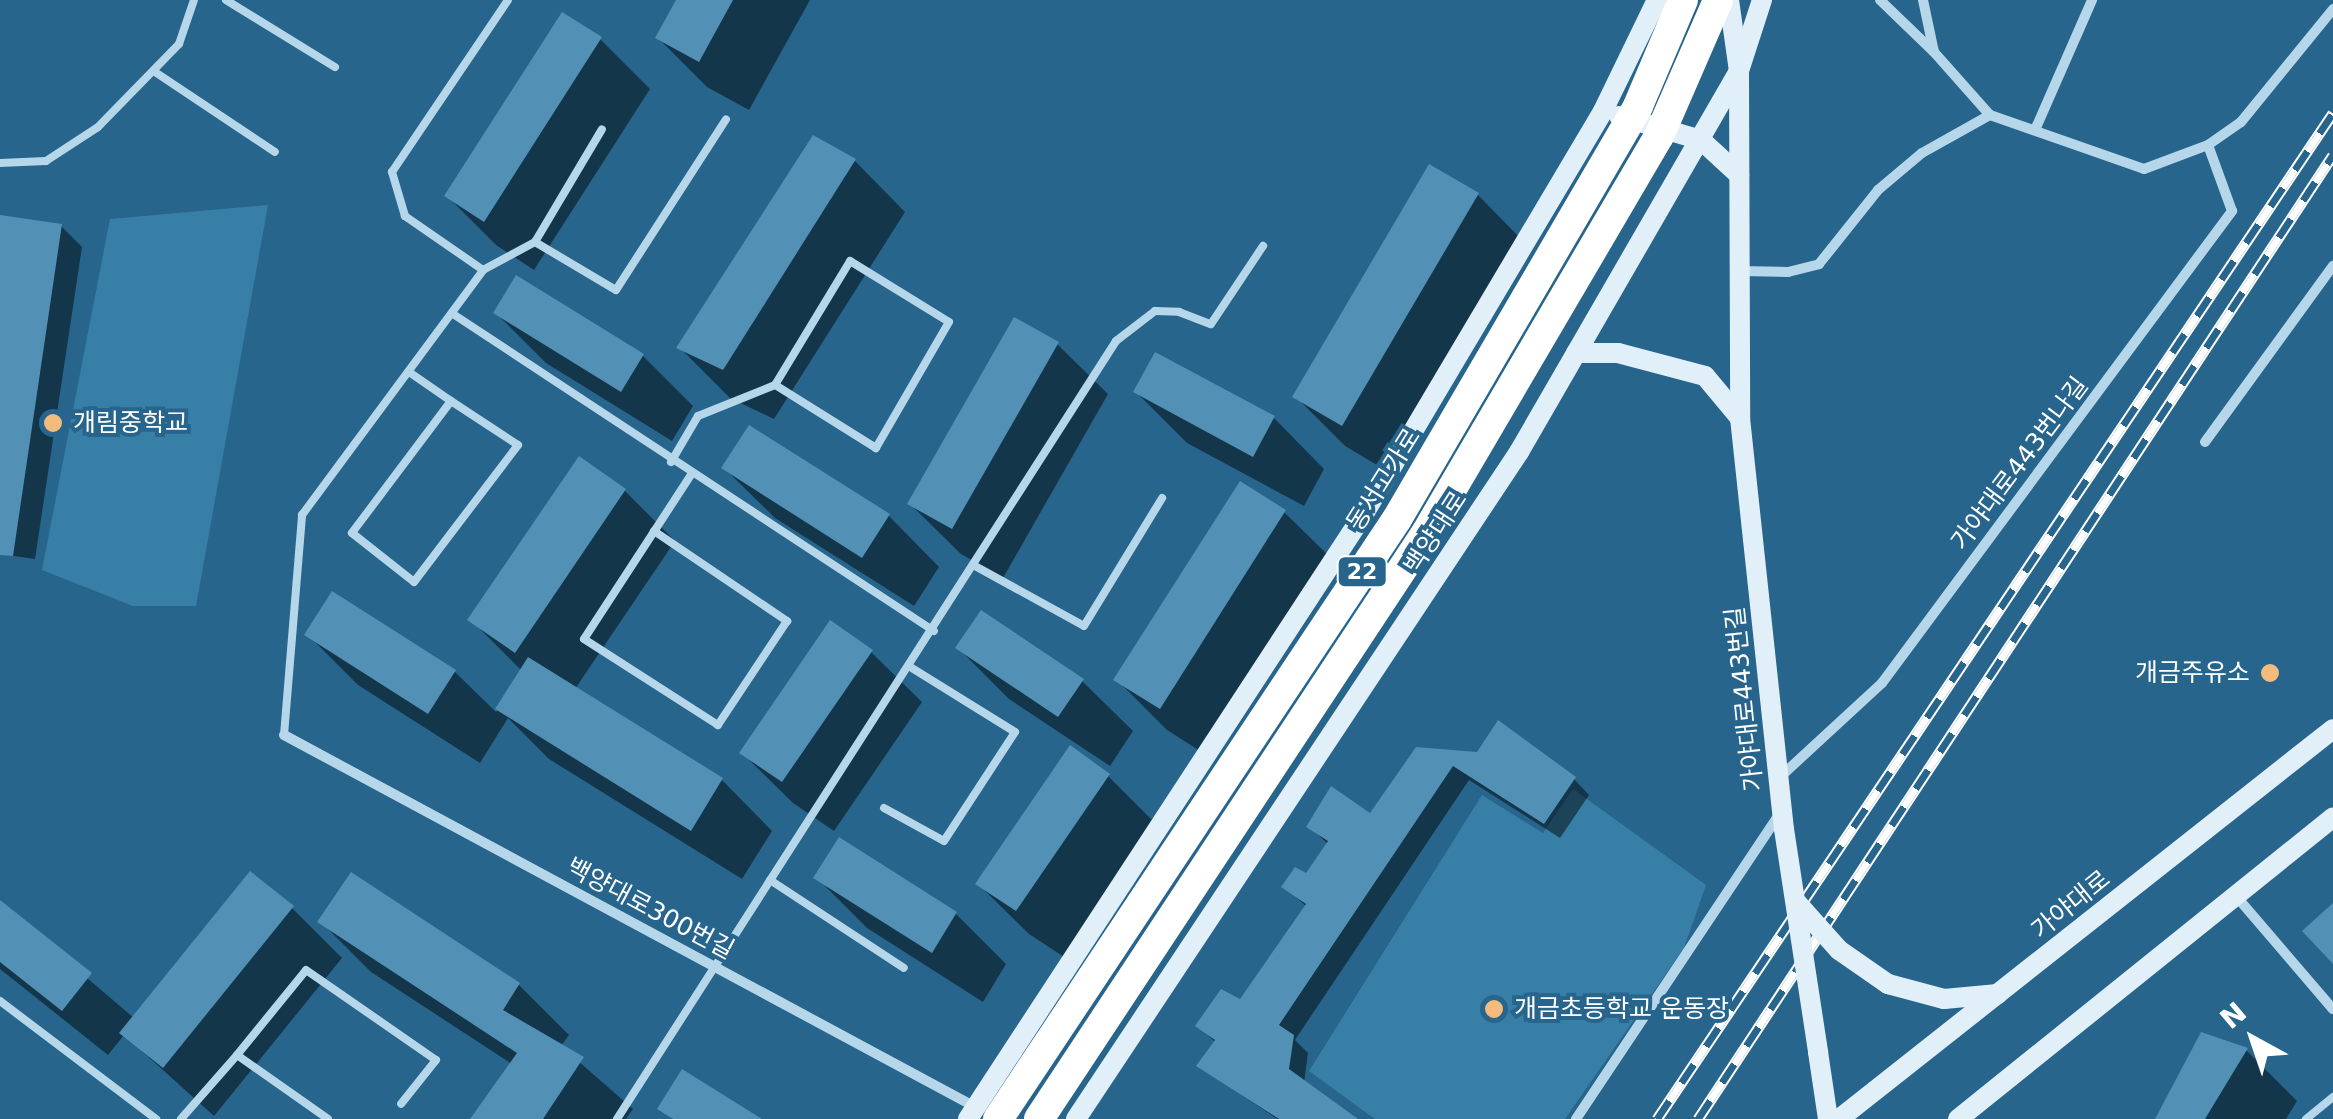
<!DOCTYPE html>
<html>
<head>
<meta charset="utf-8">
<style>
	body { margin:0 }
	#map { position:relative; width:2333px; height:1119px; overflow:hidden; background:#27658d; font-family:"DejaVu Sans","Noto Sans KR",sans-serif }
	div>[style] { position:absolute }
	[style*='--x'] { left:calc(var(--x)*1px); top:calc(var(--y)*1px); width:calc(var(--w)*1px); rotate:calc(var(--a)*1deg) }
	.green>* { inset:0; background:#387fa7 }
	.shadow>* { inset:0; background:#0007 }
	.building>* { inset:0; background:#5390b5 }
	.lane>* { height:8px; margin:-4px; padding:0 4px; transform-origin:4px; border-radius:4px; background:#b6d7ea }
	.street>* { height:10px; margin:-5px; padding:0 5px; transform-origin:5px; border-radius:5px; background:#b6d7ea }
	.secondary>* { height:20px; margin:-10px; padding:0 10px; transform-origin:10px; border-radius:10px; background:#e1eff9 }
	.rail>* { height:11px; margin-top:-5.5px; transform-origin:0; background:repeating-linear-gradient(90deg,#27658d 0 22px,#fff 0 44px); box-sizing:border-box; border-block:2px solid #fff }
	.secondary-bridge>* { height:20px; margin:-10px; padding:0 10px; transform-origin:10px; border-radius:10px; background:#e1eff9 }
	.highway-bridge>* { height:30px; margin:-15px; padding:0 15px; transform-origin:15px; border-radius:15px; background:#fff }
	.dots>* { width:28px; height:28px; translate:-50% -50%; box-sizing:border-box; border:5px solid #27658d; border-radius:50% }
	span { translate:-50% -50%; white-space:nowrap; text-align:center; line-height:1.15; -webkit-text-stroke:8px #27658d; paint-order:stroke }
	.shield-label span { padding:2px 8px; background:#27658d; border:2px solid; border-radius:8px; -webkit-text-stroke-width:0 }
	.shield-label { font-size:22px; color:#fff; font-weight:700 }
	.poi-label { font-size:25px; color:#fff }
	.left { translate:0 -50%; text-align:left }
	.right { translate:-100% -50%; text-align:right }
	.street-label { font-size:25px; color:#fff }
	.north { position:absolute; left:2203px; top:989px; width:100px; height:100px; -webkit-text-stroke:8px #27658d; paint-order:stroke; rotate:320deg; font-size:28px; font-weight:700; line-height:40px; text-align:center; color:#fff }
	.north::after { content:''; display:block; margin:auto; width:35px; height:45px; background:#fff; clip-path:polygon(50% 0,100% 100%,50% 72%,0 100%) }
</style>
</head>
<body>
<div id="map">
	<div class="green">
		<i style="clip-path:polygon(268px 205px,196px 606px,133px 606px,42px 570px,110px 219px)"></i>
		<i style="clip-path:polygon(1573px 789px,1706px 885px,1684px 948px,1565px 1119px,1375px 1119px,1309px 1071px,1482px 795px,1543px 833px)"></i>
	</div>
	<div class="shadow">
		<i style="clip-path:polygon(679px 0,810px 0,749px 110px,707px 87px,658px 38px)"></i>
		<i style="clip-path:polygon(562px 15px,600px 39px,650px 89px,534px 270px,496px 245px,447px 196px)"></i>
		<i style="clip-path:polygon(813px 139px,855px 161px,905px 212px,774px 419px,730px 398px,680px 348px)"></i>
		<i style="clip-path:polygon(1478px 195px,1527px 245px,1392px 474px,1345px 446px,1295px 396px)"></i>
		<i style="clip-path:polygon(0 217px,61px 226px,82px 247px,35px 559px,0 554px)"></i>
		<i style="clip-path:polygon(496px 313px,643px 356px,693px 406px,672px 441px,546px 363px)"></i>
		<i style="clip-path:polygon(1057px 344px,1108px 394px,1003px 578px,961px 554px,910px 504px)"></i>
		<i style="clip-path:polygon(1136px 392px,1274px 418px,1324px 469px,1304px 506px,1187px 443px)"></i>
		<i style="clip-path:polygon(750px 428px,889px 516px,939px 567px,914px 606px,775px 518px,724px 468px)"></i>
		<i style="clip-path:polygon(579px 460px,625px 491px,675px 541px,575px 689px,722px 780px,772px 831px,742px 879px,549px 759px,508px 718px,480px 763px,358px 685px,308px 635px,455px 672px,496px 712px,522px 671px,471px 620px)"></i>
		<i style="clip-path:polygon(1284px 512px,1335px 562px,1211px 758px,1167px 730px,1117px 680px)"></i>
		<i style="clip-path:polygon(958px 648px,1082px 681px,1133px 731px,1110px 766px,1009px 699px)"></i>
		<i style="clip-path:polygon(871px 652px,922px 702px,834px 831px,793px 803px,742px 753px)"></i>
		<i style="clip-path:polygon(1418px 750px,1574px 779px,1589px 795px,1560px 838px,1469px 780px,1295px 1040px,1308px 1053px,1304px 1083px,1354px 1119px,1277px 1119px,1199px 1066px,1216px 1043px,1199px 1026px,1240px 1003px,1307px 907px,1284px 886px,1307px 876px,1328px 844px,1309px 826px,1371px 816px)"></i>
		<i style="clip-path:polygon(1108px 776px,1158px 826px,1067px 959px,1029px 934px,978px 884px)"></i>
		<i style="clip-path:polygon(351px 875px,519px 985px,569px 1035px,561px 1046px,633px 1109px,626px 1119px,473px 1119px,512px 1064px,371px 972px,321px 922px)"></i>
		<i style="clip-path:polygon(817px 878px,956px 914px,1006px 964px,983px 1002px,867px 928px)"></i>
		<i style="clip-path:polygon(0 904px,134px 1018px,292px 908px,342px 958px,214px 1116px,124px 1035px,108px 1055px,0 969px)"></i>
		<i style="clip-path:polygon(2203px 1035px,2247px 1051px,2297px 1101px,2286px 1119px,2158px 1119px)"></i>
	</div>
	<div class="building">
		<i style="clip-path:polygon(676px 0,733px 0,699px 62px,655px 38px)"></i>
		<i style="clip-path:polygon(562px 12px,602px 37px,484px 222px,444px 196px)"></i>
		<i style="clip-path:polygon(813px 135px,856px 159px,723px 370px,676px 348px)"></i>
		<i style="clip-path:polygon(1429px 164px,1479px 193px,1342px 426px,1292px 397px)"></i>
		<i style="clip-path:polygon(0 215px,62px 224px,13px 556px,0 555px)"></i>
		<i style="clip-path:polygon(516px 275px,644px 354px,621px 392px,493px 313px)"></i>
		<i style="clip-path:polygon(1014px 317px,1059px 342px,952px 529px,907px 504px)"></i>
		<i style="clip-path:polygon(1155px 352px,1275px 416px,1253px 457px,1133px 392px)"></i>
		<i style="clip-path:polygon(749px 425px,890px 514px,862px 558px,721px 468px)"></i>
		<i style="clip-path:polygon(579px 456px,626px 489px,515px 653px,467px 620px)"></i>
		<i style="clip-path:polygon(1240px 481px,1286px 510px,1160px 709px,1113px 680px)"></i>
		<i style="clip-path:polygon(332px 591px,456px 670px,428px 714px,304px 635px)"></i>
		<i style="clip-path:polygon(981px 610px,1084px 679px,1058px 717px,955px 648px)"></i>
		<i style="clip-path:polygon(830px 620px,873px 650px,782px 782px,739px 753px)"></i>
		<i style="clip-path:polygon(528px 657px,723px 778px,691px 831px,495px 709px)"></i>
		<i style="clip-path:polygon(1498px 720px,1576px 777px,1544px 824px,1453px 766px,1279px 1025px,1294px 1035px,1289px 1069px,1358px 1119px,1279px 1119px,1196px 1066px,1215px 1040px,1195px 1026px,1221px 989px,1240px 999px,1306px 904px,1281px 887px,1295px 867px,1306px 873px,1328px 841px,1306px 827px,1331px 786px,1370px 813px,1416px 747px,1477px 752px)"></i>
		<i style="clip-path:polygon(1070px 745px,1110px 774px,1016px 911px,975px 884px)"></i>
		<i style="clip-path:polygon(839px 837px,957px 912px,932px 953px,813px 878px)"></i>
		<i style="clip-path:polygon(250px 871px,294px 906px,163px 1068px,119px 1033px)"></i>
		<i style="clip-path:polygon(351px 872px,520px 983px,503px 1010px,584px 1057px,543px 1119px,470px 1119px,517px 1053px,317px 922px)"></i>
		<i style="clip-path:polygon(0 900px,92px 973px,62px 1011px,0 962px)"></i>
		<i style="clip-path:polygon(2333px 903px,2333px 964px,2302px 931px)"></i>
		<i style="clip-path:polygon(2201px 1032px,2248px 1048px,2205px 1119px,2155px 1119px)"></i>
		<i style="clip-path:polygon(682px 1069px,762px 1119px,673px 1119px,657px 1109px)"></i>
	</div>
	<div class="lane">
		<i style="--x:226;--y:0;--w:128;--a:31.6"></i>
		<i style="--x:155;--y:72;--w:144;--a:33.7"></i>
		<i style="--x:0;--y:163;--w:46;--a:-2.5"></i>
		<i style="--x:46;--y:161;--w:62;--a:-33.2"></i>
		<i style="--x:98;--y:127;--w:116;--a:-45.7"></i>
		<i style="--x:179;--y:44;--w:46;--a:-71.2"></i>
		<i style="--x:535;--y:242;--w:94;--a:30.7"></i>
		<i style="--x:616;--y:290;--w:203;--a:-57.2"></i>
		<i style="--x:483;--y:270;--w:95;--a:-145.3"></i>
		<i style="--x:405;--y:216;--w:46;--a:-106.5"></i>
		<i style="--x:392;--y:172;--w:207;--a:-56"></i>
		<i style="--x:453;--y:314;--w:576;--a:33.39"></i>
		<i style="--x:409;--y:372;--w:51;--a:34.6"></i>
		<i style="--x:451;--y:401;--w:165;--a:126.9"></i>
		<i style="--x:352;--y:533;--w:79;--a:38.3"></i>
		<i style="--x:414;--y:582;--w:172;--a:-52.8"></i>
		<i style="--x:518;--y:445;--w:80;--a:-146.7"></i>
		<i style="--x:671;--y:462;--w:53;--a:-59.6"></i>
		<i style="--x:698;--y:416;--w:83;--a:-21.9"></i>
		<i style="--x:775;--y:385;--w:145;--a:-58.8"></i>
		<i style="--x:850;--y:261;--w:116;--a:31.6"></i>
		<i style="--x:949;--y:322;--w:146;--a:120.1"></i>
		<i style="--x:876;--y:448;--w:119;--a:-148"></i>
		<i style="--x:654;--y:531;--w:161;--a:34.1"></i>
		<i style="--x:787;--y:621;--w:125;--a:123.6"></i>
		<i style="--x:718;--y:725;--w:159;--a:-147.3"></i>
		<i style="--x:584;--y:639;--w:196;--a:-56.9"></i>
		<i style="--x:975;--y:566;--w:124;--a:28.8"></i>
		<i style="--x:1084;--y:626;--w:150;--a:-58.6"></i>
		<i style="--x:284;--y:735;--w:221;--a:-85.3"></i>
		<i style="--x:302;--y:515;--w:305;--a:-53.5"></i>
		<i style="--x:483;--y:270;--w:59;--a:-28.3"></i>
		<i style="--x:535;--y:242;--w:131;--a:-59.3"></i>
		<i style="--x:884;--y:808;--w:68;--a:28.8"></i>
		<i style="--x:944;--y:841;--w:130;--a:-56.9"></i>
		<i style="--x:1015;--y:732;--w:123;--a:-148.2"></i>
		<i style="--x:770;--y:880;--w:160;--a:33.3"></i>
		<i style="--x:0;--y:1001;--w:196;--a:37.1"></i>
		<i style="--x:237;--y:1055;--w:109;--a:-50.9"></i>
		<i style="--x:306;--y:970;--w:158;--a:34.7"></i>
		<i style="--x:436;--y:1060;--w:56;--a:128.5"></i>
		<i style="--x:181;--y:1119;--w:85;--a:-48.8"></i>
		<i style="--x:237;--y:1055;--w:111;--a:35.1"></i>
		<i style="--x:617;--y:1119;--w:924;--a:-57.32"></i>
		<i style="--x:1116;--y:341;--w:49;--a:-37.6"></i>
		<i style="--x:1155;--y:311;--w:24;--a:2"></i>
		<i style="--x:1179;--y:312;--w:34;--a:21"></i>
		<i style="--x:1211;--y:324;--w:94;--a:-56.3"></i>
		<i style="--x:2306;--y:1119;--w:35;--a:-39"></i>
	</div>
	<div class="street">
		<i style="--x:1880;--y:0;--w:74;--a:43.9"></i>
		<i style="--x:1923;--y:0;--w:53;--a:78.1"></i>
		<i style="--x:1934;--y:52;--w:84;--a:48.4"></i>
		<i style="--x:2035;--y:130;--w:142;--a:-66.3"></i>
		<i style="--x:1739;--y:271;--w:49;--a:1.2"></i>
		<i style="--x:1788;--y:272;--w:32;--a:-14"></i>
		<i style="--x:1819;--y:264;--w:95;--a:-51.4"></i>
		<i style="--x:1878;--y:190;--w:57;--a:-40.1"></i>
		<i style="--x:1922;--y:153;--w:78;--a:-29.2"></i>
		<i style="--x:1990;--y:115;--w:163;--a:19.3"></i>
		<i style="--x:2144;--y:169;--w:68;--a:-20.6"></i>
		<i style="--x:2208;--y:145;--w:40;--a:-34.9"></i>
		<i style="--x:2241;--y:122;--w:146;--a:-50.8"></i>
		<i style="--x:2205;--y:442;--w:218;--a:-54"></i>
		<i style="--x:284;--y:735;--w:789;--a:28.29"></i>
		<i style="--x:1779;--y:778;--w:140;--a:-42.7"></i>
		<i style="--x:1882;--y:683;--w:588;--a:-53.44"></i>
		<i style="--x:2232;--y:211;--w:70;--a:-110"></i>
		<i style="--x:2236;--y:896;--w:149;--a:49.4"></i>
		<i style="--x:1576;--y:1119;--w:369;--a:-56.3"></i>
	</div>
	<div class="secondary">
		<i style="--x:1729;--y:0;--w:72;--a:82"></i>
		<i style="--x:1739;--y:71;--w:347;--a:89.8"></i>
		<i style="--x:1740;--y:418;--w:413;--a:83.9"></i>
		<i style="--x:1619;--y:116;--w:85;--a:16.3"></i>
		<i style="--x:1701;--y:140;--w:52;--a:42.6"></i>
		<i style="--x:1576;--y:353;--w:42;--a:0"></i>
		<i style="--x:1618;--y:353;--w:90;--a:14.8"></i>
		<i style="--x:1705;--y:376;--w:55;--a:50.2"></i>
		<i style="--x:1839;--y:950;--w:60;--a:34.8"></i>
		<i style="--x:1888;--y:984;--w:58;--a:15"></i>
		<i style="--x:1944;--y:999;--w:54;--a:-5.3"></i>
		<i style="--x:1818;--y:1052;--w:68;--a:81.5"></i>
		<i style="--x:968;--y:1119;--w:725;--a:-56.81"></i>
		<i style="--x:1365;--y:512;--w:466;--a:-59.3"></i>
		<i style="--x:1603;--y:111;--w:123;--a:-64.1"></i>
		<i style="--x:1076;--y:1119;--w:801;--a:-56.41"></i>
		<i style="--x:1519;--y:452;--w:440;--a:-60"></i>
		<i style="--x:1739;--y:71;--w:75;--a:-72.1"></i>
		<i style="--x:1839;--y:1119;--w:629;--a:-38.29"></i>
		<i style="--x:1958;--y:1119;--w:481;--a:-38.8"></i>
	</div>
	<div class="rail">
		<i style="--x:1657;--y:1119;--w:1212;--a:-56.1"></i>
		<i style="--x:1698;--y:1119;--w:1154;--a:-56.63"></i>
	</div>
	<div class="secondary-bridge">
		<i style="--x:1784;--y:829;--w:226;--a:81.3"></i>
		<i style="--x:1797;--y:903;--w:63;--a:48.2"></i>
	</div>
	<div class="highway-bridge">
		<i style="--x:998;--y:1119;--w:721;--a:-56.38"></i>
		<i style="--x:1397;--y:519;--w:478;--a:-59.7"></i>
		<i style="--x:1638;--y:106;--w:115;--a:-67"></i>
		<i style="--x:1039;--y:1119;--w:702;--a:-56.56"></i>
		<i style="--x:1426;--y:533;--w:460;--a:-59.6"></i>
		<i style="--x:1659;--y:136;--w:148;--a:-66.5"></i>
	</div>
	<div class="dots">
		<i style="left:53px;top:423px;background:#f3bb7c"></i>
		<i style="left:2270px;top:673px;background:#f3bb7c"></i>
		<i style="left:1494px;top:1009px;background:#f3bb7c"></i>
	</div>
	<div class="shield-label">
		<span style="left:1362px;top:572px">22</span>
	</div>
	<div class="poi-label">
		<span class="left" style="left:73px;top:423px">개림중학교</span>
		<span class="right" style="left:2250px;top:673px">개금주유소</span>
		<span class="left" style="left:1514px;top:1009px">개금초등학교 운동장</span>
	</div>
	<div class="street-label">
		<span style="left:2020px;top:464px;rotate:-53deg">가야대로443번나길</span>
		<span style="left:1384px;top:480px;rotate:-58deg">동서고가로</span>
		<span style="left:1436px;top:533px;rotate:-57deg">백양대로</span>
		<span style="left:1745px;top:699px;rotate:-96deg">가야대로443번길</span>
		<span style="left:2071px;top:905px;rotate:-39deg">가야대로</span>
		<span style="left:650px;top:909px;rotate:28deg">백양대로300번길</span>
	</div>
	<div class="north">N</div>
</div>
</body>
</html>
